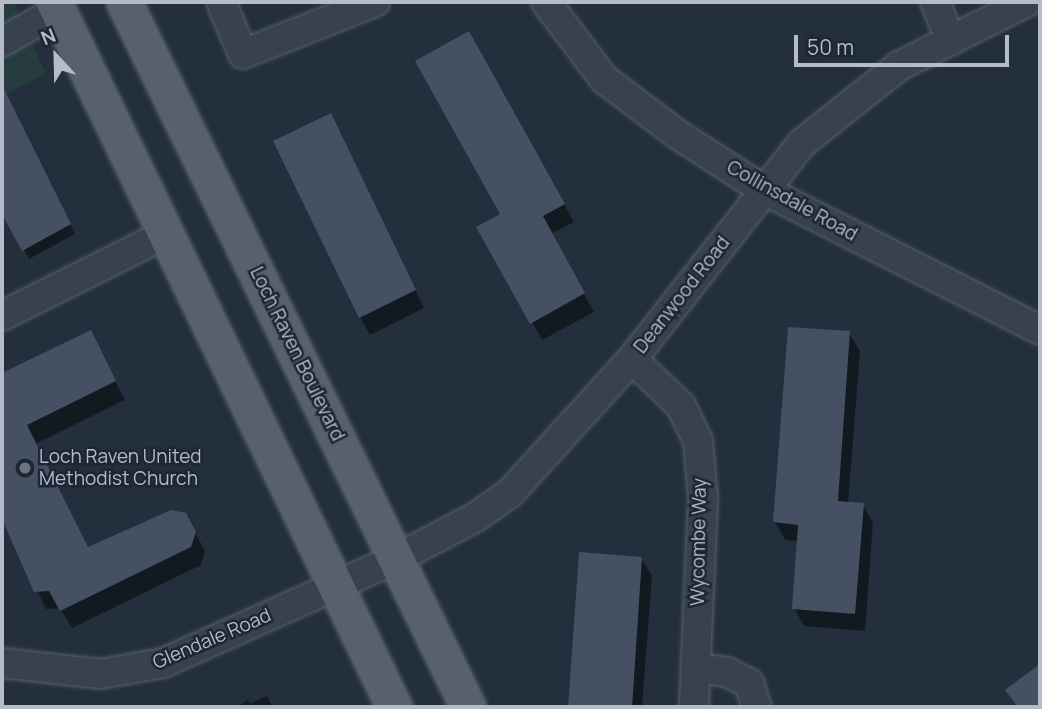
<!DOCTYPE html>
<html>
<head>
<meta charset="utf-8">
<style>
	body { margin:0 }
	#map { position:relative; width:1042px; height:709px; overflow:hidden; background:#242f3e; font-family:Manrope,sans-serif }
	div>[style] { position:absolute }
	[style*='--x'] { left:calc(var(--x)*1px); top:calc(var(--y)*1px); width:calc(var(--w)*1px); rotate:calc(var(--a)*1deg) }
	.green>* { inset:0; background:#263c3f }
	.shadow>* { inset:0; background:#0007 }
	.building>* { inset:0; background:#455162 }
	.roads { filter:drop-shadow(0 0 2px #565f6c) drop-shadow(0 0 2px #565f6c) }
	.minor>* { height:28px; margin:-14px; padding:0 14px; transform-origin:14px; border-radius:14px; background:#38414e }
	.major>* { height:35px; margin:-17.5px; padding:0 17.5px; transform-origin:17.5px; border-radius:17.5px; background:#56606e }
	.dots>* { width:19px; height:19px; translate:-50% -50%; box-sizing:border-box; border:4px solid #1d2633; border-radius:50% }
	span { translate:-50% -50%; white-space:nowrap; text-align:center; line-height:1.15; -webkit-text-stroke:5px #1d2633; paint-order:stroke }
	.street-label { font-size:19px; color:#b4bcc9 }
	.poi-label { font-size:19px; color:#b4bcc9 }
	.left { translate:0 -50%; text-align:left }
	.frame { position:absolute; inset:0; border:4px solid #b4bcc9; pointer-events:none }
	.north { position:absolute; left:21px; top:21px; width:70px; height:70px; -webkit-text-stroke:5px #1d2633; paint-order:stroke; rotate:338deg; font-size:19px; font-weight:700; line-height:28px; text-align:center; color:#b4bcc9 }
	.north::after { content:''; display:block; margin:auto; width:24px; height:32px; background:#b4bcc9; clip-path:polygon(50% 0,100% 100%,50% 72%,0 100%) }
	.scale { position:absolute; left:794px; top:35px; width:215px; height:32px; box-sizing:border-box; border:4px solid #b4bcc9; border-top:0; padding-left:9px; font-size:21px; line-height:24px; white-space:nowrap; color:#b4bcc9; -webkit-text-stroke:5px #1d2633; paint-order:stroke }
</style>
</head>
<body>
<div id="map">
	<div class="green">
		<i style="clip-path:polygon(2px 2px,14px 2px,46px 74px,2px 96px)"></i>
	</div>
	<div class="shadow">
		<i style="clip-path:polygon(469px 33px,574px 222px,551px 234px,594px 312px,542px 340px,479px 227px,502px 214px)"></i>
		<i style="clip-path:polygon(7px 99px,75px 234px,29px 259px,2px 210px,2px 203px,13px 197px,2px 176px,2px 102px)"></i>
		<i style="clip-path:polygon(340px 133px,424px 308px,370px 335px,360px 317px)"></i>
		<i style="clip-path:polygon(90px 332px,125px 400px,35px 444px,88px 548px,195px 532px,205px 551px,201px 565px,72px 628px,60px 608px,46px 609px,2px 515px,2px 375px)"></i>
		<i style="clip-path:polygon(849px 333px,860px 351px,848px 504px,863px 505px,873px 523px,865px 631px,804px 626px,794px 608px,799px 541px,785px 540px,775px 522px)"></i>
		<i style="clip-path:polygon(581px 554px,641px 558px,652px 576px,642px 707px,570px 707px)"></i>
		<i style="clip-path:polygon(267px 696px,273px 707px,237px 707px,248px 700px,250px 704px)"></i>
	</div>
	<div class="building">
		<i style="clip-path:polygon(469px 31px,565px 204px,543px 216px,585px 293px,530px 324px,476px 227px,500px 214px,415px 61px)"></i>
		<i style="clip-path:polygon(2px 85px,71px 224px,22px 251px,2px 214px)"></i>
		<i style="clip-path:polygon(331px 113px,416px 290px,359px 318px,273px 141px)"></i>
		<i style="clip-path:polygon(788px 327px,850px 331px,838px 501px,864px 503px,855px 614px,792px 609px,798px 525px,773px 522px)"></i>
		<i style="clip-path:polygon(91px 330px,116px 381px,27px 425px,88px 547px,171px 510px,186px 513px,196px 532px,191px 547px,60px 611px,49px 591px,34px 592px,2px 519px,2px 373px)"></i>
		<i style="clip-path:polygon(579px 552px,642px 557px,632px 707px,568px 707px)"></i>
		<i style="clip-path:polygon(1040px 664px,1040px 707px,1018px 707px,1005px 690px)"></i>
	</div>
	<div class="roads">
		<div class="minor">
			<i style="--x:221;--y:2;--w:56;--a:67.1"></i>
			<i style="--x:243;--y:54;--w:142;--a:-21.5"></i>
			<i style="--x:546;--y:2;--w:96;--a:53"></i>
			<i style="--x:604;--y:79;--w:91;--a:37"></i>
			<i style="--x:677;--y:134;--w:103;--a:32.8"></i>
			<i style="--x:764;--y:190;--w:309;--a:26.9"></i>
			<i style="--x:935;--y:2;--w:42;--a:67.7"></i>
			<i style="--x:2;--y:42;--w:64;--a:-29.7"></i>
			<i style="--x:2;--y:316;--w:183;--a:-26.6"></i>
			<i style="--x:632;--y:359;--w:68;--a:43.8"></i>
			<i style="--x:681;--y:406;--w:39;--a:64"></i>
			<i style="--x:698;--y:441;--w:57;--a:85"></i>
			<i style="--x:703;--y:498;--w:209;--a:92.5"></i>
			<i style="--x:2;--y:663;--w:99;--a:6.4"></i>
			<i style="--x:100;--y:674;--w:64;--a:-9.9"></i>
			<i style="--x:163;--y:663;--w:255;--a:-24.1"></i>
			<i style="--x:396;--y:559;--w:90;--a:-27.7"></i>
			<i style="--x:476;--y:517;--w:42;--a:-35.2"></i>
			<i style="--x:510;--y:493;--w:181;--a:-47.7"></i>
			<i style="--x:632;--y:359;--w:275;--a:-51.8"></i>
			<i style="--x:802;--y:143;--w:124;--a:-38.4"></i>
			<i style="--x:899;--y:66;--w:143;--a:-26.6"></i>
			<i style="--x:696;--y:668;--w:31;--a:7"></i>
			<i style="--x:727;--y:672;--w:25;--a:27"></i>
			<i style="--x:749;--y:683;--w:25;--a:72"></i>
		</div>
		<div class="major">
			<i style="--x:54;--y:2;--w:783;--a:64.25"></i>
			<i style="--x:124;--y:2;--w:784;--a:63.99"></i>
		</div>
	</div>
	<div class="dots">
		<i style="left:25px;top:468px;background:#6b7280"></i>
	</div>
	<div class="street-label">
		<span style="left:792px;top:201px;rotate:29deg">Collinsdale Road</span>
		<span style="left:682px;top:295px;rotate:-52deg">Deanwood Road</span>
		<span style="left:297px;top:354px;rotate:64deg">Loch Raven Boulevard</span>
		<span style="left:699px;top:542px;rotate:-89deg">Wycombe Way</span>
		<span style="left:212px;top:639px;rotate:-23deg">Glendale Road</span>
	</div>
	<div class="poi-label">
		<span class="left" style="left:39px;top:468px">Loch Raven United<br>Methodist Church</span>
	</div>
	<div class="frame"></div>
	<div class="north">N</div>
	<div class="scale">50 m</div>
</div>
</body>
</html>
